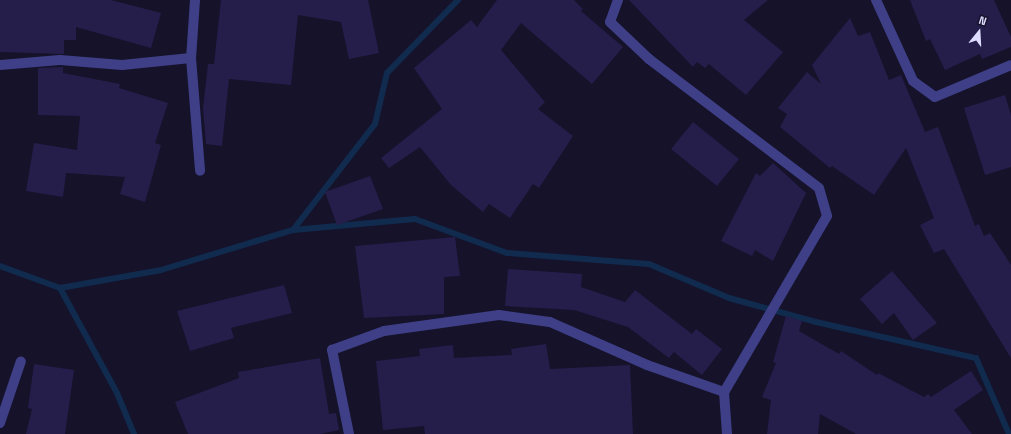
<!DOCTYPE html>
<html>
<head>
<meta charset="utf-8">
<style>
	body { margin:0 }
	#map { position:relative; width:1011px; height:434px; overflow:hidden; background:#15122a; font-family:"Space Grotesk",sans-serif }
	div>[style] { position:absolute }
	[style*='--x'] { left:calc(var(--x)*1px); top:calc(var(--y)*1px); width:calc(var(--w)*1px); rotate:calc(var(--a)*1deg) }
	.stream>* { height:6px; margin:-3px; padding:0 3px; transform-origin:3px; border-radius:3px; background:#112b4f }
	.building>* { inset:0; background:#251e4b }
	.minor>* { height:10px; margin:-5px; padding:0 5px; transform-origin:5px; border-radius:5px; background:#3e3f87 }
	span { translate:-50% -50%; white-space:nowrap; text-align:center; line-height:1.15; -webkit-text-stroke:4px #15122a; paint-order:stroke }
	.north { position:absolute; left:959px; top:12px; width:40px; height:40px; -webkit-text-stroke:3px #15122a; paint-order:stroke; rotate:18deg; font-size:11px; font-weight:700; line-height:16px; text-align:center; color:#dedcfe }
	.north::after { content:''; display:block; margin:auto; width:14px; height:18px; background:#dedcfe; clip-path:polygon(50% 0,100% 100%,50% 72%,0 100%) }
</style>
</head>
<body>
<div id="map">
	<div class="stream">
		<i style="--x:293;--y:230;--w:134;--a:-52.3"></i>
		<i style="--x:375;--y:124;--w:52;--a:-76.8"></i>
		<i style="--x:387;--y:73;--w:102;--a:-45.8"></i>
		<i style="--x:0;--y:266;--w:64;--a:20.1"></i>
		<i style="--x:60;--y:288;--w:103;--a:-10.1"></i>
		<i style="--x:161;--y:270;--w:138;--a:-16.9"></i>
		<i style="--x:293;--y:230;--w:122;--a:-5.2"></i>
		<i style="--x:415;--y:219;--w:98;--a:20.3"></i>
		<i style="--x:507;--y:253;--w:142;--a:4.4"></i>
		<i style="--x:649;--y:264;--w:87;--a:23"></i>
		<i style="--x:729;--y:298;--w:90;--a:15.4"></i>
		<i style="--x:816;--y:322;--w:164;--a:12.7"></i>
		<i style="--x:976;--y:358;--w:83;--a:66.5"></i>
		<i style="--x:60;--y:288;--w:119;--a:61.5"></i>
		<i style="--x:117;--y:393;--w:44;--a:67.5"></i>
	</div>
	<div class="building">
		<i style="clip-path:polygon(0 0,111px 0,161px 13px,151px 48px,76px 27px,76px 40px,64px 40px,64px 54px,0 52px)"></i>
		<i style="clip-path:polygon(221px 0,368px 0,379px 53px,349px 59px,341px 22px,298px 15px,291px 85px,229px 79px,222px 146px,206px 144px,203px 108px,208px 64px,214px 64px)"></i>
		<i style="clip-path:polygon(497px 0,574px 0,583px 9px,581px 11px,623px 47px,592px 84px,521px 23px,501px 50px,545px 102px,538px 109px,573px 136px,539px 188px,533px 184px,510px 218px,489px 204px,483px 212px,451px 185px,420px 147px,389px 168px,381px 158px,442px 109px,414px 68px,471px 20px,477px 27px)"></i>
		<i style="clip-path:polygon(629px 0,768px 0,744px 20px,783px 52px,746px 95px,709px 64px,705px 68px,697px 62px,693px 67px)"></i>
		<i style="clip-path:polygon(910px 0,994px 0,1011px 37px,1011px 47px,982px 59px,980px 54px,945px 70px,930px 39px,926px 41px)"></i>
		<i style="clip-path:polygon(850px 18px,858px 36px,870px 32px,889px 80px,901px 75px,925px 132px,938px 127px,975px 226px,979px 224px,984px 236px,990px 233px,1011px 265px,1011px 358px,944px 249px,934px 253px,920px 225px,934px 218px,906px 148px,874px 195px,832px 166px,830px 168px,780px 127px,787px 114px,778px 108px,807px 72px,821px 84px,812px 65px)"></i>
		<i style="clip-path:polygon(63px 67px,63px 73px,120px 84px,119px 88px,168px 103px,155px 143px,161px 145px,145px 202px,120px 194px,125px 177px,66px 173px,63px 197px,26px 191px,34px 143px,77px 150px,80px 116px,38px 115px,38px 68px)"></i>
		<i style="clip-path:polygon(1005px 95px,1011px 115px,1011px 167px,985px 175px,964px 108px)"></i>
		<i style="clip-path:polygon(693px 122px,739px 159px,717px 186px,671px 149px)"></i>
		<i style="clip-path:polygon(773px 163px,806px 193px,773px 261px,755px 250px,752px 256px,721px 241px,756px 173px,760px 176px)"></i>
		<i style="clip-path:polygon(370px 176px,383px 209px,337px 225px,325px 192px)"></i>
		<i style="clip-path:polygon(455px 237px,460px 276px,444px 277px,444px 314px,364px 318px,355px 246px)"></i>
		<i style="clip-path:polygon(508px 269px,582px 274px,581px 287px,625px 302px,635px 290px,692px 334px,696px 329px,722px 349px,702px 375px,674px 352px,669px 358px,628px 327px,574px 310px,505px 306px)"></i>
		<i style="clip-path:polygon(892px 271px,937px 323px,913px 340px,894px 313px,882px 324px,860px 299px)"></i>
		<i style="clip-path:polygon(284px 285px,292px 313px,231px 328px,234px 338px,190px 351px,177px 311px)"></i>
		<i style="clip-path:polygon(786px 316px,802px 321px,799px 331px,839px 354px,841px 351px,877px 375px,878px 373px,924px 397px,928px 394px,931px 397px,971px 371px,983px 390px,954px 410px,972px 434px,856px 434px,820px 414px,818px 434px,767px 434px,771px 400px,762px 397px,776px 363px,773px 362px)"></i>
		<i style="clip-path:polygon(546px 344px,550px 369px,630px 365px,633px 434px,425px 434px,424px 426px,383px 430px,376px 361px,420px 356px,419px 349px,453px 345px,454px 358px,512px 355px,511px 349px)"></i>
		<i style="clip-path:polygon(320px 358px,329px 414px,336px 413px,339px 430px,320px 434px,188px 434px,175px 402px,239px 378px,238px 372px)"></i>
		<i style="clip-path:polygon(34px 364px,74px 370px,65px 434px,26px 434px,32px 409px,28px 408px)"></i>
	</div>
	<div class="minor">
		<i style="--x:195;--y:0;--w:58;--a:93.9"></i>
		<i style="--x:191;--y:58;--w:113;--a:85.4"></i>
		<i style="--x:618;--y:0;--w:23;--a:110"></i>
		<i style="--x:610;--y:22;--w:54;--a:43.5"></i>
		<i style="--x:649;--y:59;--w:213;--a:37.2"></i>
		<i style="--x:819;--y:188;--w:29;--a:74"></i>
		<i style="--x:827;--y:216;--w:204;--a:120.3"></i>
		<i style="--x:724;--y:392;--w:42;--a:85.9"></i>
		<i style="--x:876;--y:0;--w:89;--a:65.4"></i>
		<i style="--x:913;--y:81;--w:27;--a:36"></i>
		<i style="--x:935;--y:97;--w:82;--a:-22.8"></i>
		<i style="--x:0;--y:65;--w:60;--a:-4.8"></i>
		<i style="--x:60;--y:60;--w:62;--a:4.6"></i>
		<i style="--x:122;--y:65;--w:69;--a:-5.8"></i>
		<i style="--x:0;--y:423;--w:65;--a:-71.3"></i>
		<i style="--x:349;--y:434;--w:86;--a:-101.4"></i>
		<i style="--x:332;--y:350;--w:55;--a:-20.1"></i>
		<i style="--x:384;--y:331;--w:116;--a:-7.9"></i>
		<i style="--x:499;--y:315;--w:51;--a:7.8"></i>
		<i style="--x:550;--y:322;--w:106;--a:23.9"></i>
		<i style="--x:647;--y:365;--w:82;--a:19.3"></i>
	</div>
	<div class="north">N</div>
</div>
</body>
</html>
